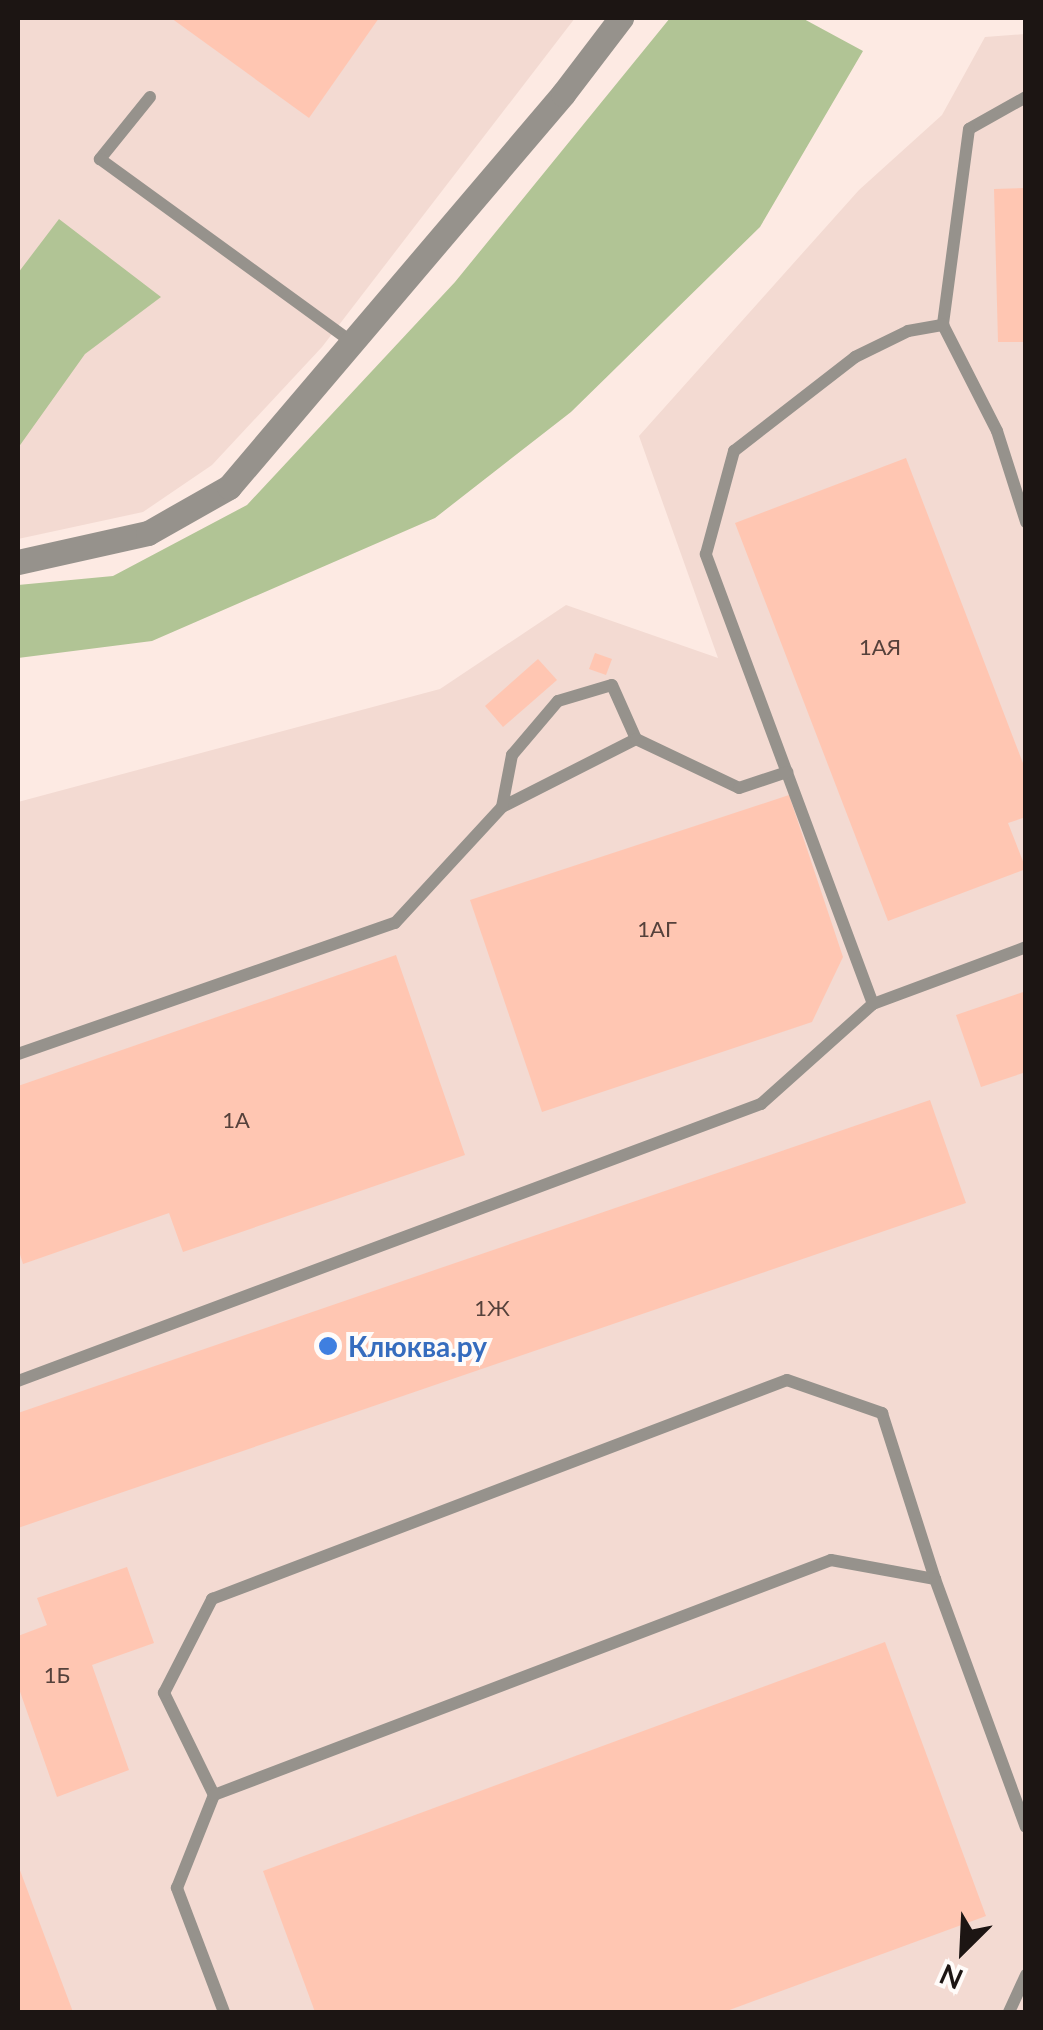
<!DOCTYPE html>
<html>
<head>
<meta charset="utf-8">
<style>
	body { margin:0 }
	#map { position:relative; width:1043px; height:2030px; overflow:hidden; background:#fdeae3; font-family:Lato,sans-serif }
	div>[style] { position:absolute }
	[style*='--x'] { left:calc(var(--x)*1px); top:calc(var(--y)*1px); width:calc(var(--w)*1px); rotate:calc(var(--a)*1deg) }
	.industrial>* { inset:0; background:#f3dad2 }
	.green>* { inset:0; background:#b1c495 }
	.building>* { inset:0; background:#ffc6b2 }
	.service>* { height:12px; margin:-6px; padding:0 6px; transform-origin:6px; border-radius:6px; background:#96928c }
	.minor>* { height:25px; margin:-12.5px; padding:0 12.5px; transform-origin:12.5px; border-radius:12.5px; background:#96928c }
	.dots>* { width:28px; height:28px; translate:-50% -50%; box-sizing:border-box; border:5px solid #fffbf9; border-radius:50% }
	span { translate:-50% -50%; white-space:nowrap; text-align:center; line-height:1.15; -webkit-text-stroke:8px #fffbf9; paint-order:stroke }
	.number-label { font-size:22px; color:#55413b }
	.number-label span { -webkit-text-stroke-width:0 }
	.shop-label { font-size:28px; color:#366cbe; font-weight:700 }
	.left { translate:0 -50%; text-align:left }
	.frame { position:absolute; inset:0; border:20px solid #1c1513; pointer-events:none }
	.north { position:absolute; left:913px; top:1900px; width:100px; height:100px; -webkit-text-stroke:8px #fffbf9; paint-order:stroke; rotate:204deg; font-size:28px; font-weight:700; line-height:40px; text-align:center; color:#1c1513 }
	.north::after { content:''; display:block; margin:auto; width:35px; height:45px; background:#1c1513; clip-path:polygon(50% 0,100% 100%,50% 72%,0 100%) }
</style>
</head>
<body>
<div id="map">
	<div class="industrial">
		<i style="clip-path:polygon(18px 18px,575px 18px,322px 347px,212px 465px,143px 512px,18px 539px)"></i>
		<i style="clip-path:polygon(1025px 34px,1025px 2012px,18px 2012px,18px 802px,440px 689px,566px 605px,718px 658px,639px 436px,859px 190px,942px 115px,985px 37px)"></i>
	</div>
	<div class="green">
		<i style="clip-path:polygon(670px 18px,802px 18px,863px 51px,760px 227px,571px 412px,435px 518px,152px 641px,18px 658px,18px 585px,113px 576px,247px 505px,455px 282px)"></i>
		<i style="clip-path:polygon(59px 219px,161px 297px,85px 354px,18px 448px,18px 273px)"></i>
	</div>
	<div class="building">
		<i style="clip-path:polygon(171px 18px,379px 18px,309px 118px)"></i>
		<i style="clip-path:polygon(1026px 188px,1026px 342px,998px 342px,994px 189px)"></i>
		<i style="clip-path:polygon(906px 458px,1026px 771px,1026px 817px,1008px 823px,1026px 869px,888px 921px,735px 523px)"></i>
		<i style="clip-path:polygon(595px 653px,612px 659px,606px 675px,589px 669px)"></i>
		<i style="clip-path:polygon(538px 659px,557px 680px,503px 727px,485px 706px)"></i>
		<i style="clip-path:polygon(789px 795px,843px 957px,812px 1022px,542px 1112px,470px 900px)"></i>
		<i style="clip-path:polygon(396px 955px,465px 1155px,183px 1252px,169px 1213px,23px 1264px,18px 1248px,18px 1086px)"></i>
		<i style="clip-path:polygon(1026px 991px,1026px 1072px,981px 1087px,956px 1015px)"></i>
		<i style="clip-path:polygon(930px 1100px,966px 1203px,18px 1528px,18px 1413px)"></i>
		<i style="clip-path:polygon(127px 1567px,154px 1643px,92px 1665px,129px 1770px,57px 1797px,18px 1686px,18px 1636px,47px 1625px,37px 1598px)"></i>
		<i style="clip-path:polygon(885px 1642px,986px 1916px,724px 2012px,315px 2012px,263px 1871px)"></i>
		<i style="clip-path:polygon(18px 1865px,73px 2012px,18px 2012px)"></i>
	</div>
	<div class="service">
		<i style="--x:150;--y:97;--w:80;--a:128.9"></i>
		<i style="--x:100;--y:159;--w:311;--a:36"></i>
		<i style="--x:1026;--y:97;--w:65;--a:150.7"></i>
		<i style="--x:969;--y:129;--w:198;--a:97.6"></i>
		<i style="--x:943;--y:325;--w:119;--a:63"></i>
		<i style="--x:997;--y:431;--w:96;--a:72.3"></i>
		<i style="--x:502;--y:807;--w:150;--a:-26.9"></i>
		<i style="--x:873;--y:1004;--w:480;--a:-110.4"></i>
		<i style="--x:706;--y:554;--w:107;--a:-74.8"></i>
		<i style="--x:734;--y:451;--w:153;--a:-37.8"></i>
		<i style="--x:855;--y:357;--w:59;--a:-26.1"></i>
		<i style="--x:908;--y:331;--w:36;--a:-10"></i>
		<i style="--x:18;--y:1054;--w:399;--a:-19.2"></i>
		<i style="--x:395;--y:923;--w:158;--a:-47.3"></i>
		<i style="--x:502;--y:807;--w:53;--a:-79.1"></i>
		<i style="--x:512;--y:755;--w:71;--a:-49.6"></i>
		<i style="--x:558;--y:701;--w:56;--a:-16.5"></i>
		<i style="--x:612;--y:685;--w:59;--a:66"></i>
		<i style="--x:636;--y:739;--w:114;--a:25.4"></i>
		<i style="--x:739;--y:788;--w:51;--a:-18.4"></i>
		<i style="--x:18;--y:1381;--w:793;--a:-20.45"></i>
		<i style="--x:761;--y:1104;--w:150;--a:-41.8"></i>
		<i style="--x:873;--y:1004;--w:163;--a:-20.4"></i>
		<i style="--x:214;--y:1795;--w:114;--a:-116.1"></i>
		<i style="--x:164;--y:1693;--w:106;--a:-62.9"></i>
		<i style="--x:212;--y:1599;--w:615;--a:-20.85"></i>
		<i style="--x:787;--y:1380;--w:101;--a:19.2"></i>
		<i style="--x:882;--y:1413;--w:174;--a:72.3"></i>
		<i style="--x:224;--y:2012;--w:133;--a:-110.8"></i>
		<i style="--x:177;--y:1888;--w:100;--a:-68.3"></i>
		<i style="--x:214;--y:1795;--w:660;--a:-20.85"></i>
		<i style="--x:831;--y:1560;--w:106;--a:10.4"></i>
		<i style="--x:935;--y:1579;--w:264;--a:69.9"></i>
		<i style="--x:1009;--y:2012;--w:41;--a:-65.3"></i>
	</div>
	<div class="minor">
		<i style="--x:18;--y:562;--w:133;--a:-12.6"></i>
		<i style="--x:148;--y:533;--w:93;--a:-29.6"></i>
		<i style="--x:229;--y:487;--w:516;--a:-49.64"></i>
		<i style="--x:563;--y:94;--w:96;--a:-52.7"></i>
	</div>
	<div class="dots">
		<i style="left:328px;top:1346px;background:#3f7fe0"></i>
	</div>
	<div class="number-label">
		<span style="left:880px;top:647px">1АЯ</span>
		<span style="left:657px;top:929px">1АГ</span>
		<span style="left:236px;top:1120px">1А</span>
		<span style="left:492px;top:1308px">1Ж</span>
		<span style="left:57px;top:1675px">1Б</span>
	</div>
	<div class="shop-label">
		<span class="left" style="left:348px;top:1346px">Клюква.ру</span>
	</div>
	<div class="frame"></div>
	<div class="north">N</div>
</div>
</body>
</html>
